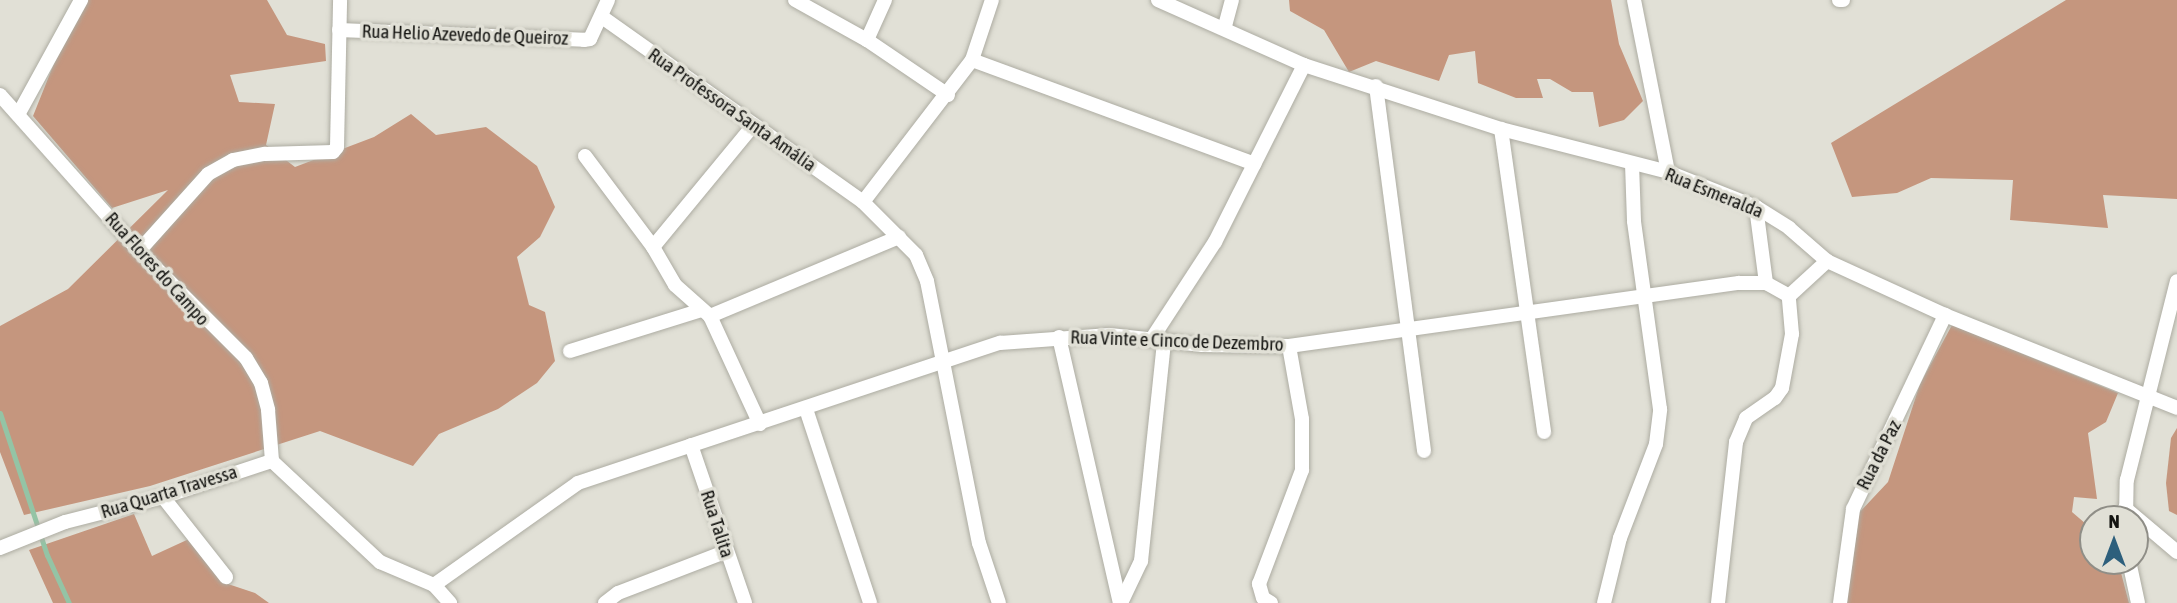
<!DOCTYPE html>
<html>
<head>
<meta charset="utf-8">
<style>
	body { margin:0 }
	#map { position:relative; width:2177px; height:603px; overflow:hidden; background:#e1e0d6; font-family:"Asap Condensed",sans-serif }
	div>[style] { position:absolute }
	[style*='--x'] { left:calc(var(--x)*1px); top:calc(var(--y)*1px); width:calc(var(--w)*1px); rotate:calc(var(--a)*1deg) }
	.forest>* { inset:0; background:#c5967e }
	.stream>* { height:5px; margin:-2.5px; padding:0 2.5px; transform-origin:2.5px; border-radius:2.5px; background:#94c4a5 }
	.roads { filter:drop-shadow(0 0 2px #adaca2) drop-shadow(0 0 2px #adaca2) }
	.street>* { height:14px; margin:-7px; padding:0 7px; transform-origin:7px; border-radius:7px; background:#fff }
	span { translate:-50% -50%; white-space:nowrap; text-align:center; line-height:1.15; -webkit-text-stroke:7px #e1e0d6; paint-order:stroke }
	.street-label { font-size:19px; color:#131310 }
	.north { position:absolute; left:2079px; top:505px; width:70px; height:70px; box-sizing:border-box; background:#e1e0d6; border:2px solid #8f8e87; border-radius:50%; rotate:0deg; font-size:19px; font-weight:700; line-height:28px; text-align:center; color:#131310 }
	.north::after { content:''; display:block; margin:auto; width:24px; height:32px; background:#2d5f7c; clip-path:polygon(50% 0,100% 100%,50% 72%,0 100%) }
</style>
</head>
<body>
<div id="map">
	<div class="forest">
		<i style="clip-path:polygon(86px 0,267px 0,287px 35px,325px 44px,326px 61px,230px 75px,239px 102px,275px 104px,266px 145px,295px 167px,374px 137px,411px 114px,436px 135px,486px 127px,537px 166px,555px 207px,540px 237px,517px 257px,529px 305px,545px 312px,555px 361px,537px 383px,498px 409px,439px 434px,413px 466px,320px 431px,150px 486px,24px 515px,0 452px,0 326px,68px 289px,168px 190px,112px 208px,33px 116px,61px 46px)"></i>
		<i style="clip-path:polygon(1289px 0,1611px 0,1619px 44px,1643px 101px,1624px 120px,1599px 127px,1593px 92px,1572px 92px,1550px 79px,1537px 79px,1543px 98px,1516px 98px,1478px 83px,1475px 51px,1449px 55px,1439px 81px,1376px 61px,1349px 72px,1324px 30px,1290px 11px)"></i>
		<i style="clip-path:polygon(2066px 0,2177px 0,2177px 199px,2103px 195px,2108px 228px,2010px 220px,2013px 180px,1931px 178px,1897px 193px,1852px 197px,1831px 143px)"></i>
		<i style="clip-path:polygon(1952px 325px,2118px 393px,2106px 422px,2088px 433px,2097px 499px,2074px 497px,2072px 512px,2093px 530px,2093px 561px,2118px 561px,2129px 603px,1847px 603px,1856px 516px,1888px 482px,1920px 384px)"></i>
		<i style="clip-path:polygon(2177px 428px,2177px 515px,2169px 511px,2166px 483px,2171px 438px)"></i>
		<i style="clip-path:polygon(134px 514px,152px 556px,189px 539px,225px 583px,255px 593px,269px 603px,53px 603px,29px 550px)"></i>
	</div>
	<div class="stream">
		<i style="--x:0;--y:413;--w:150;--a:71.7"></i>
		<i style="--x:47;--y:555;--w:53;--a:65.4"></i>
	</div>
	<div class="roads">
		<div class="street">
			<i style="--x:795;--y:0;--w:82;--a:29.1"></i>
			<i style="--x:867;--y:40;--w:98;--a:34.2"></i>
			<i style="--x:1158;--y:0;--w:160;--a:24"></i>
			<i style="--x:1304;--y:65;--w:207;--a:18"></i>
			<i style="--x:1501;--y:129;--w:172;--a:14.4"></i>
			<i style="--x:1668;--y:172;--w:95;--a:21.7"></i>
			<i style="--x:1756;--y:207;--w:39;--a:32"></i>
			<i style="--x:1789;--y:228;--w:50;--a:41"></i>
			<i style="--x:1827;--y:261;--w:130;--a:24.6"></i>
			<i style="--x:1945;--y:315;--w:250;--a:21.8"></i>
			<i style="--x:1634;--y:0;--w:175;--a:78.8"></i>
			<i style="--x:1839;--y:0;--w:4;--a:0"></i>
			<i style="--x:602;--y:17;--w:320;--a:35.3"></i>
			<i style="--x:863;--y:202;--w:75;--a:45"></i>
			<i style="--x:916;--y:255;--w:28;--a:67"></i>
			<i style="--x:927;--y:281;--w:267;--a:78.8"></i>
			<i style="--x:979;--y:543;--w:63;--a:71.6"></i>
			<i style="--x:1225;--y:26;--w:27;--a:-75"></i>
			<i style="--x:339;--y:30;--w:245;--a:2.3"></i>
			<i style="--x:584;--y:40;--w:6;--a:-9"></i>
			<i style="--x:590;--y:39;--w:43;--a:-65.2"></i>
			<i style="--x:867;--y:40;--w:44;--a:-65.8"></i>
			<i style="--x:972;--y:60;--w:301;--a:20.2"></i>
			<i style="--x:1376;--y:86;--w:368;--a:82.5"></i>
			<i style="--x:0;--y:95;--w:209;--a:48.3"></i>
			<i style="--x:139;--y:251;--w:151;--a:45"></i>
			<i style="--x:246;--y:358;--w:29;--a:59"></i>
			<i style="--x:261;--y:383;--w:28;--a:75"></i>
			<i style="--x:268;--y:410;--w:51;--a:85.5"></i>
			<i style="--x:19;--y:113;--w:129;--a:-61.2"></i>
			<i style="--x:1501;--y:129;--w:306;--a:81.9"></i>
			<i style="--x:585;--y:156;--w:114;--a:53.2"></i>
			<i style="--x:653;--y:247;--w:44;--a:59.9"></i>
			<i style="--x:675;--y:285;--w:47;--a:41.5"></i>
			<i style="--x:863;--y:202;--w:179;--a:-52.5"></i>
			<i style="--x:972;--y:60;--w:63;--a:-71.6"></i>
			<i style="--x:1756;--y:207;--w:77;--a:82.5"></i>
			<i style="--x:653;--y:247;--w:156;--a:-50.5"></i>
			<i style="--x:139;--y:251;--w:103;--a:-48.1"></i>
			<i style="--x:208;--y:174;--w:29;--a:-29"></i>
			<i style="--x:233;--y:160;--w:33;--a:-11"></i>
			<i style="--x:265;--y:154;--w:68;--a:-1.7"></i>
			<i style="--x:333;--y:152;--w:6;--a:-51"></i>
			<i style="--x:337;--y:147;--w:147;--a:-88.8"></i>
			<i style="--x:710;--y:316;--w:205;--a:-22.7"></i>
			<i style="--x:710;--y:316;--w:119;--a:65.2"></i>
			<i style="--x:1059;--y:337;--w:273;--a:77.1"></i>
			<i style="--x:1151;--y:340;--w:117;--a:-56.9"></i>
			<i style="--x:1215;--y:242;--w:198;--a:-63.3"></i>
			<i style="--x:570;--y:351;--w:138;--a:-17.3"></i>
			<i style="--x:806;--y:409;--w:204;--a:71.7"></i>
			<i style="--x:691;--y:445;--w:167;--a:71.1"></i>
			<i style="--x:272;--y:461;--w:148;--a:43.1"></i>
			<i style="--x:380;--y:562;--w:59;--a:23.1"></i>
			<i style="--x:434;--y:585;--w:24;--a:48"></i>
			<i style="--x:163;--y:497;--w:102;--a:51.8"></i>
			<i style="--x:2125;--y:508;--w:68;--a:40.2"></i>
			<i style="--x:2126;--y:519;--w:39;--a:-89"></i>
			<i style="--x:2127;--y:480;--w:205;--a:-75.9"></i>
			<i style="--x:0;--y:548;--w:70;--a:-21.8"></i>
			<i style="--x:65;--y:522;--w:101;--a:-14.3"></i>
			<i style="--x:163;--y:497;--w:115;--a:-18.3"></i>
			<i style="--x:2129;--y:561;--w:43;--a:77.9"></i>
			<i style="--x:434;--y:585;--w:176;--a:-35.3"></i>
			<i style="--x:578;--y:483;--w:445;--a:-18.4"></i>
			<i style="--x:1000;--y:343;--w:110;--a:-4.2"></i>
			<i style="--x:1110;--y:335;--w:93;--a:6.2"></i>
			<i style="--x:1202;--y:345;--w:87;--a:0.7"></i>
			<i style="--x:1289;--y:346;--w:454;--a:-8"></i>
			<i style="--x:1739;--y:283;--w:27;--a:0"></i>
			<i style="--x:1766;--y:283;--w:26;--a:29"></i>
			<i style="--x:1789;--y:296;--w:52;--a:-42.6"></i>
			<i style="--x:605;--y:603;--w:16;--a:-38"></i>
			<i style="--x:618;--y:593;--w:115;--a:-21"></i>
			<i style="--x:1121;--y:603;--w:47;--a:-64.5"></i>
			<i style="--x:1141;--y:561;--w:220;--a:-84"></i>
			<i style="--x:1271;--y:603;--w:9;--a:-148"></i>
			<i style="--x:1263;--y:598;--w:15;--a:-106"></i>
			<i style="--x:1259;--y:584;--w:122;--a:-69.3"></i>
			<i style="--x:1302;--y:470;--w:51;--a:-90"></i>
			<i style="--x:1302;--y:419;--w:74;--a:-100.1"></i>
			<i style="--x:1604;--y:603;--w:67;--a:-76.2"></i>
			<i style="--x:1620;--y:538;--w:101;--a:-69"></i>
			<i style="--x:1656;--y:444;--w:35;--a:-83"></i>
			<i style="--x:1660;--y:409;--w:190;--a:-97.9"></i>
			<i style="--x:1634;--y:221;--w:56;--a:-92"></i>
			<i style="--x:1718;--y:603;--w:162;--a:-83.6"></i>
			<i style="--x:1736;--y:442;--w:26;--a:-67"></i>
			<i style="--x:1746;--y:418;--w:35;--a:-35"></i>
			<i style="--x:1775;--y:398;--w:12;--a:-55"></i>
			<i style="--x:1782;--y:388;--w:55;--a:-79.5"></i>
			<i style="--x:1792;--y:334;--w:38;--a:-95"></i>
			<i style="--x:1840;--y:603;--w:95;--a:-82.1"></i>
			<i style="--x:1853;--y:509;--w:215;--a:-64.6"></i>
		</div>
	</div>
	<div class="street-label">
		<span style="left:465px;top:35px;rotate:2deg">Rua Helio Azevedo de Queiroz</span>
		<span style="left:732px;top:110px;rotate:35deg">Rua Professora Santa Amália</span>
		<span style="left:1714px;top:193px;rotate:22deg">Rua Esmeralda</span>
		<span style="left:157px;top:269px;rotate:48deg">Rua Flores do Campo</span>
		<span style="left:1177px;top:341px;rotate:2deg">Rua Vinte e Cinco de Dezembro</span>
		<span style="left:1879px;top:455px;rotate:-63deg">Rua da Paz</span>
		<span style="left:169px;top:492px;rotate:-17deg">Rua Quarta Travessa</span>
		<span style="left:717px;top:524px;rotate:72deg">Rua Talita</span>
	</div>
	<div class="north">N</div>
</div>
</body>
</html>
